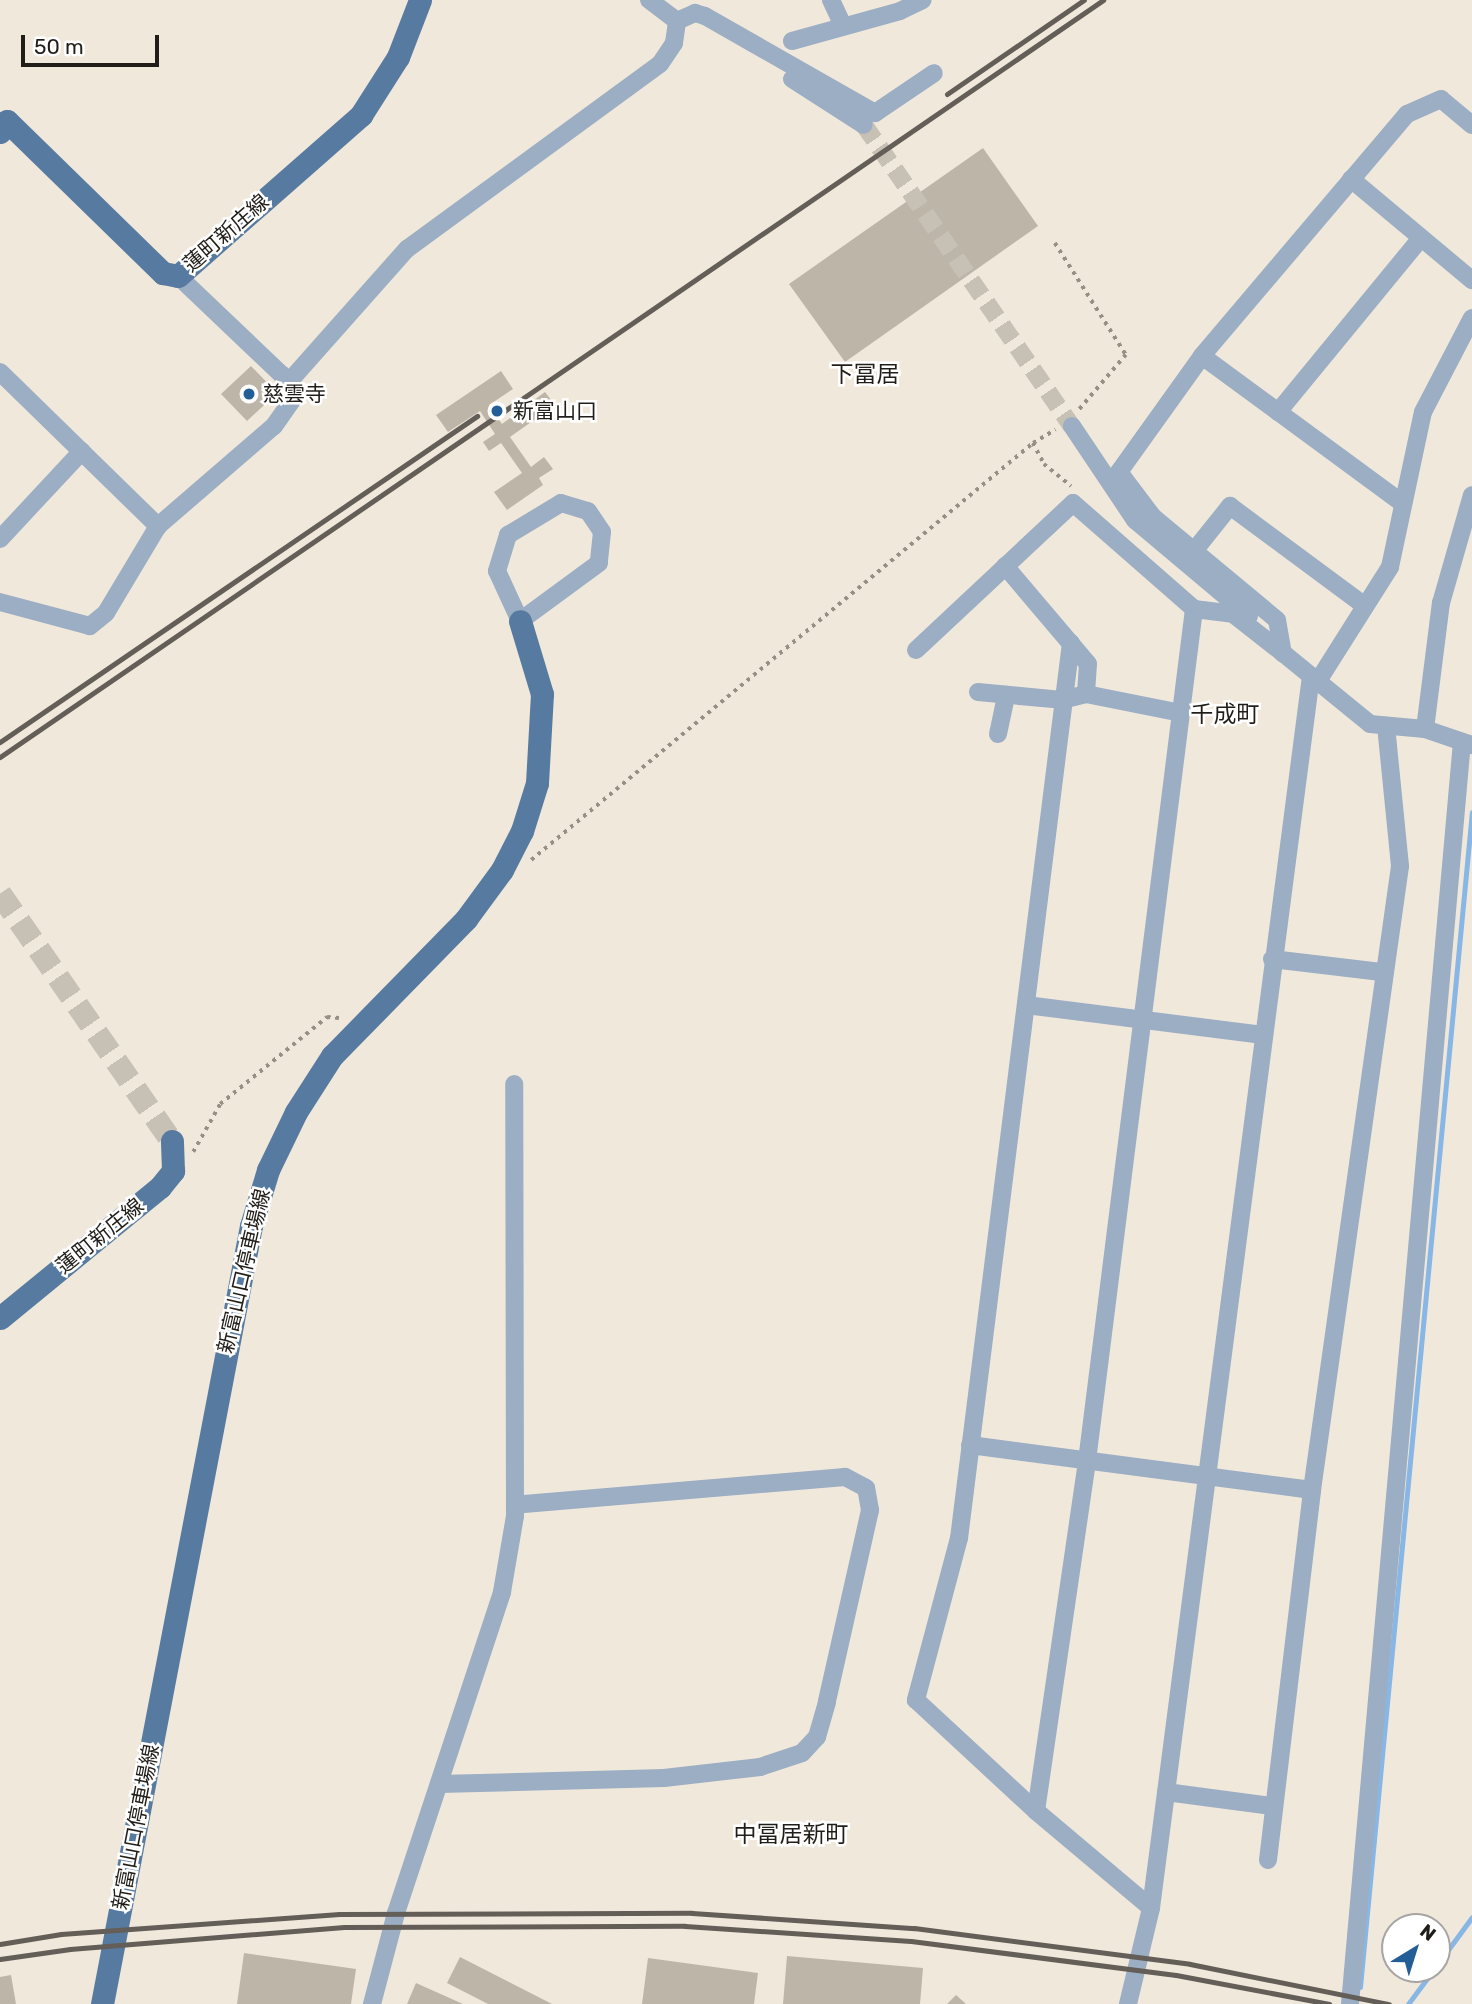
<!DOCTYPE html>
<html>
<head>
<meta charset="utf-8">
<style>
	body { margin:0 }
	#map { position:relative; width:1472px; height:2004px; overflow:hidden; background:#f1e8dc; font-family:Rubik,"Noto Sans JP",sans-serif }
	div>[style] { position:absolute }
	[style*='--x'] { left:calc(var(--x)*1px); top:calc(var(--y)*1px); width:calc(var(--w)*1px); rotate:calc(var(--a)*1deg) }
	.stream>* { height:5px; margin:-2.5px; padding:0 2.5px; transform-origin:2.5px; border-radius:2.5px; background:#89b7e5 }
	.building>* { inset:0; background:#beb5a9 }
	.minor-tunnel>* { height:18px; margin-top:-9px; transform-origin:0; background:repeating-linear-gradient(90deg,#c7c0b5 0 18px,transparent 0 27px) }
	.major-tunnel>* { height:23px; margin-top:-11.5px; transform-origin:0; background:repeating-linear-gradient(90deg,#c7c0b5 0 23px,transparent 0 34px) }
	.path>* { height:3.5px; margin-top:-1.75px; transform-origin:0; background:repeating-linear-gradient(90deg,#958f86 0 3.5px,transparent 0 8.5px) }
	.minor>* { height:18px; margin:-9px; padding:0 9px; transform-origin:9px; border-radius:9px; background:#9baec3 }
	.major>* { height:23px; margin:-11.5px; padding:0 11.5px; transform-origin:11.5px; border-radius:11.5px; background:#577ba0 }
	.rail>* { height:5px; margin:-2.5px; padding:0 2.5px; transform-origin:2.5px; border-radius:2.5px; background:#635e57 }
	.dots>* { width:19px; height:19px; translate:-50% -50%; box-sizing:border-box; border:4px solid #fff; border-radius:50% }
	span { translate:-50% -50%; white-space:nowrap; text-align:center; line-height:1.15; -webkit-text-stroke:5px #fff; paint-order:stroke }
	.street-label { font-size:21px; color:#211e19 }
	.poi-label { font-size:21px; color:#211e19 }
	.left { translate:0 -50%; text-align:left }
	.neighbourhood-label { font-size:23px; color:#211e19 }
	.north { position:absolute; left:1381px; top:1913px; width:70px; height:70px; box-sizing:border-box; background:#fff; border:2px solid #a6a5a3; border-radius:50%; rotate:38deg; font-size:19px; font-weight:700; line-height:28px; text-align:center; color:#211e19 }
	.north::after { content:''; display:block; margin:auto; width:24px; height:32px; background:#235f96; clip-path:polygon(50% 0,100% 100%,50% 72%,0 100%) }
	.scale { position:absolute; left:21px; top:35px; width:138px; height:32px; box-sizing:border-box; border:4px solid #211e19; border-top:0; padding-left:9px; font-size:21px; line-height:24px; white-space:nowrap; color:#211e19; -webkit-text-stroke:5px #fff; paint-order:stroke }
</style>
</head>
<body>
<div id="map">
	<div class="stream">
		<i style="--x:1437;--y:1965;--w:59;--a:-53.9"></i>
		<i style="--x:1360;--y:1987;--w:1180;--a:-84.56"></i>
		<i style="--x:1408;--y:2004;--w:44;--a:-53.4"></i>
	</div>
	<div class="building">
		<i style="clip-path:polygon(983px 148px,1038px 226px,845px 362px,789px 284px)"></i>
		<i style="clip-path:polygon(251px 366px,277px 393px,247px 421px,221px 394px)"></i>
		<i style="clip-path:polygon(501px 371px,513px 389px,489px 405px,502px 424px,545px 392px,555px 405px,510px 437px,531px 467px,544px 457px,553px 469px,539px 478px,543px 485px,507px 510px,494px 492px,522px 473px,501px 443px,489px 451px,483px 442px,495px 434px,480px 411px,448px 432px,436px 415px)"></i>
		<i style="clip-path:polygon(244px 1953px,356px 1969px,351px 2004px,237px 2004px)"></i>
		<i style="clip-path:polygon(787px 1956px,923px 1968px,920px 2004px,783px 2004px)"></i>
		<i style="clip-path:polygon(460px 1957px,552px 2004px,488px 2004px,447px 1983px)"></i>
		<i style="clip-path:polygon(648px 1958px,758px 1973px,754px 2004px,642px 2004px)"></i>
		<i style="clip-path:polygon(11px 1975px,16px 2004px,0 2004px,0 1977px)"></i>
		<i style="clip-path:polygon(416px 1983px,463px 2004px,407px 2004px)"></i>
		<i style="clip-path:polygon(956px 1995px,966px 2004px,947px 2004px)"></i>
	</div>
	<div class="minor-tunnel">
		<i style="--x:864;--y:125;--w:366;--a:55.4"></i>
	</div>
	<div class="major-tunnel">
		<i style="--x:0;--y:893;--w:302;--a:55.3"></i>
	</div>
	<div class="path">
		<i style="--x:1055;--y:243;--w:133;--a:57.6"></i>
		<i style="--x:1126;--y:355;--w:72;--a:130.5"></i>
		<i style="--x:1033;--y:443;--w:24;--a:62"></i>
		<i style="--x:1044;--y:464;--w:35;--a:39"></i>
		<i style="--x:531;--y:860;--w:653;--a:-39.72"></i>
		<i style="--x:1033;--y:443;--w:26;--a:-31"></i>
		<i style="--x:193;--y:1152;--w:55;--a:-60.6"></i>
		<i style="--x:220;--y:1104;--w:138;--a:-39.1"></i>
		<i style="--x:327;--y:1017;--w:12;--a:5"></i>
	</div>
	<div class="minor">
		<i style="--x:831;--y:0;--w:29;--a:65"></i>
		<i style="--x:677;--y:21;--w:20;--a:-24"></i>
		<i style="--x:695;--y:13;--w:10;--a:17"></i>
		<i style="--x:705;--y:16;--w:196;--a:29.7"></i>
		<i style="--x:875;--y:113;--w:71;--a:-34.1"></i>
		<i style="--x:792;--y:41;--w:112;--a:-15.5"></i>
		<i style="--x:900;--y:11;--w:25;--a:-26"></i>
		<i style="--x:792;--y:79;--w:85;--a:32.6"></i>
		<i style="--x:1472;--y:125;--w:40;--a:-140"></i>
		<i style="--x:1441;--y:99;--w:37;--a:156"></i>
		<i style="--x:1407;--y:114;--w:317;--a:130.3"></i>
		<i style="--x:1202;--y:356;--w:143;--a:125.6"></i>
		<i style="--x:1119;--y:472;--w:56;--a:52.9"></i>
		<i style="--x:1153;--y:517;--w:161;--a:39.7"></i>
		<i style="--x:1277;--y:620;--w:34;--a:80"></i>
		<i style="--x:1283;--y:653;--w:112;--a:39.2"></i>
		<i style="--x:1370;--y:724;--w:55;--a:5.2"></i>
		<i style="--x:1425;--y:729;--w:50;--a:18.8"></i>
		<i style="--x:1351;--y:179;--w:158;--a:39.9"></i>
		<i style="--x:1202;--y:356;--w:248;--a:36.3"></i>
		<i style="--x:0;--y:372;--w:221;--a:44.3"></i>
		<i style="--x:158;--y:526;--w:101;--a:120.9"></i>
		<i style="--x:106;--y:613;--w:21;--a:141"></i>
		<i style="--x:90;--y:626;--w:93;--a:-165.1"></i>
		<i style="--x:287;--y:384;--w:181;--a:-48.4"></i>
		<i style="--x:407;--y:249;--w:313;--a:-36.2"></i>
		<i style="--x:660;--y:64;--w:25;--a:-56"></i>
		<i style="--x:674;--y:43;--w:22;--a:-82"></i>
		<i style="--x:677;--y:21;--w:35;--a:-143"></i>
		<i style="--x:1278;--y:412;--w:225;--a:-50.6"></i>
		<i style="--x:1072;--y:426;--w:113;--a:56.2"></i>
		<i style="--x:1135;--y:520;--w:149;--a:40.1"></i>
		<i style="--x:561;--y:503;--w:28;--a:17"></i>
		<i style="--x:588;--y:511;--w:25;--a:56"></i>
		<i style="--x:602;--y:532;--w:31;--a:96"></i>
		<i style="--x:599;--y:563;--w:98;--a:143.7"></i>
		<i style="--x:520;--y:621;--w:55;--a:-114.7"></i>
		<i style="--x:497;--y:571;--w:38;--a:-73"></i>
		<i style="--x:508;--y:535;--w:62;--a:-31.1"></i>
		<i style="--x:158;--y:526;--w:153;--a:-40.8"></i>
		<i style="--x:274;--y:426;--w:29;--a:-55"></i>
		<i style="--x:291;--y:402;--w:10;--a:-84"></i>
		<i style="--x:292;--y:392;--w:20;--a:-120"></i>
		<i style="--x:282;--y:375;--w:144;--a:-136.4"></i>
		<i style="--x:0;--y:539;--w:120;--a:-47"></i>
		<i style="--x:1194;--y:551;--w:58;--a:-51.3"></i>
		<i style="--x:1230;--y:506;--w:168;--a:36.5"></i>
		<i style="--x:1005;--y:566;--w:128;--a:49.7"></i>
		<i style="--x:1088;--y:664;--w:30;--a:94"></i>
		<i style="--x:1071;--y:643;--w:902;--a:97.13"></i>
		<i style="--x:959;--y:1538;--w:168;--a:104.9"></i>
		<i style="--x:916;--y:1700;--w:163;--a:42.8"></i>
		<i style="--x:1036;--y:1811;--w:150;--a:40.1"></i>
		<i style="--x:916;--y:650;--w:215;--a:-43.1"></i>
		<i style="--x:1073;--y:503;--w:161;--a:41.2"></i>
		<i style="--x:1194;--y:609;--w:39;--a:7"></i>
		<i style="--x:1233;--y:614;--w:63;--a:38"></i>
		<i style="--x:1318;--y:681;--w:135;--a:-57.7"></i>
		<i style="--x:1390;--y:567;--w:158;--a:-78"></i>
		<i style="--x:1423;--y:412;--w:106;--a:-62.5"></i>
		<i style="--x:978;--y:692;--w:84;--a:5.4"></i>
		<i style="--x:1062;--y:700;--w:25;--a:-14"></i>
		<i style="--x:1086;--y:694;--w:97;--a:11.3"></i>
		<i style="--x:1425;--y:729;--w:127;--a:-82.8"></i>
		<i style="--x:1441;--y:603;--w:112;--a:-74"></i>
		<i style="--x:998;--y:734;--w:40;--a:-78"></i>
		<i style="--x:1272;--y:959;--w:110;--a:6.8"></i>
		<i style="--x:1026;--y:1005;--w:239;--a:7.2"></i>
		<i style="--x:970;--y:1445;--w:345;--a:7.5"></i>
		<i style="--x:439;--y:1784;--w:225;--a:-1.5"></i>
		<i style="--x:664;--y:1778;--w:97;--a:-6.5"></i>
		<i style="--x:760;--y:1767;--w:44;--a:-18.4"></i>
		<i style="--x:802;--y:1753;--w:22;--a:-47"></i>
		<i style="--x:817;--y:1737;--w:37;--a:-74"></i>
		<i style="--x:827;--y:1701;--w:196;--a:-77.3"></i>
		<i style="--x:870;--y:1510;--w:22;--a:-100"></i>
		<i style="--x:866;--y:1488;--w:24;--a:-152"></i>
		<i style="--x:845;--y:1477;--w:331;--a:175.2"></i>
		<i style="--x:1166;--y:1792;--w:107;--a:7.5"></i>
		<i style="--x:1036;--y:1811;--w:354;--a:-81.7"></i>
		<i style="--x:1087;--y:1461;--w:859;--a:-82.84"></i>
		<i style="--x:1268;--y:1860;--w:373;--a:-83.2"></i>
		<i style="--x:1312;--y:1490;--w:630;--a:-81.97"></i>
		<i style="--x:1400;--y:866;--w:141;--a:-95.7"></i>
		<i style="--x:372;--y:2004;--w:94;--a:-75.2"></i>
		<i style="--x:396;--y:1913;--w:338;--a:-71.7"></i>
		<i style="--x:502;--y:1592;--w:77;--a:-80.3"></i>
		<i style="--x:515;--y:1516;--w:432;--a:-90.1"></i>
		<i style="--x:1128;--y:2004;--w:99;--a:-76.5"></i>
		<i style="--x:1151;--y:1908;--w:1242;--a:-82.6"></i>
		<i style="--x:1350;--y:2004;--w:1267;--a:-84.93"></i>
	</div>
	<div class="major">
		<i style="--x:0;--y:132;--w:13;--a:-58"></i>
		<i style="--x:7;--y:121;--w:218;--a:44.3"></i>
		<i style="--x:163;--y:273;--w:15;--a:11"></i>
		<i style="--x:178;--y:276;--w:244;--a:-41.3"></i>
		<i style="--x:361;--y:115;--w:69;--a:-57.5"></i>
		<i style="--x:398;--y:57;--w:61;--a:-68.9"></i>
		<i style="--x:0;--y:1318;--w:207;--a:-39.3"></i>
		<i style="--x:160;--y:1187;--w:21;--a:-51"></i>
		<i style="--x:173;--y:1171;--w:30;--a:-92"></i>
		<i style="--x:102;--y:2004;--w:792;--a:-79.16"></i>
		<i style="--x:251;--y:1226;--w:59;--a:-73.1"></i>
		<i style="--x:268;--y:1170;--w:64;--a:-64.2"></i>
		<i style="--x:296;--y:1112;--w:67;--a:-57.3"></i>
		<i style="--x:332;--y:1056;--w:192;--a:-45.6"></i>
		<i style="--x:466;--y:919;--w:61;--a:-53.7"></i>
		<i style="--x:502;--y:870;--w:44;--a:-62.9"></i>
		<i style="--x:522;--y:831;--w:50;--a:-72.6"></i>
		<i style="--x:537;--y:783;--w:89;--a:-86.8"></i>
		<i style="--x:542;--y:694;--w:76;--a:-106.8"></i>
	</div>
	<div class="rail">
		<i style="--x:947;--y:94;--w:166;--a:-34.5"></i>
		<i style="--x:0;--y:742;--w:578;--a:-34.35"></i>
		<i style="--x:0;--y:757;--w:1338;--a:-34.46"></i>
		<i style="--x:0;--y:1944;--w:62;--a:-9.3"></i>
		<i style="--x:61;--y:1934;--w:279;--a:-4.1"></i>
		<i style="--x:339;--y:1914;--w:353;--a:-0.2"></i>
		<i style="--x:692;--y:1913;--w:223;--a:3.9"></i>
		<i style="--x:914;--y:1928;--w:278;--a:7.4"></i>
		<i style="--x:1190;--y:1964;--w:203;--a:11.4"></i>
		<i style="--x:0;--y:1959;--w:71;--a:-8.1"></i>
		<i style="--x:70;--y:1949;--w:275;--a:-4.6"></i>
		<i style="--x:344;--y:1927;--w:341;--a:-0.2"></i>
		<i style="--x:685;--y:1926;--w:226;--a:3.8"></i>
		<i style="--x:911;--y:1941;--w:267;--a:7.3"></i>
		<i style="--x:1176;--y:1975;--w:156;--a:10.7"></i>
	</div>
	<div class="dots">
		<i style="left:249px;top:394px;background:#235f96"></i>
		<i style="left:497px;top:411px;background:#235f96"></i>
	</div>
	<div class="street-label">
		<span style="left:226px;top:233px;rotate:-41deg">蓮町新庄線</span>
		<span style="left:100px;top:1236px;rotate:-39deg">蓮町新庄線</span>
		<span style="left:244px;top:1271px;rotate:-77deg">新富山口停車場線</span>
		<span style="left:136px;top:1827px;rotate:-79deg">新富山口停車場線</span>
	</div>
	<div class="poi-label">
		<span class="left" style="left:263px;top:394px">慈雲寺</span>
		<span class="left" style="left:513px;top:411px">新富山口</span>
	</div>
	<div class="neighbourhood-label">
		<span style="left:865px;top:374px">下冨居</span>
		<span style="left:1225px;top:714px">千成町</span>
		<span style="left:791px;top:1834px">中冨居新町</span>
	</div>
	<div class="north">N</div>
	<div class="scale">50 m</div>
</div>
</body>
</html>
